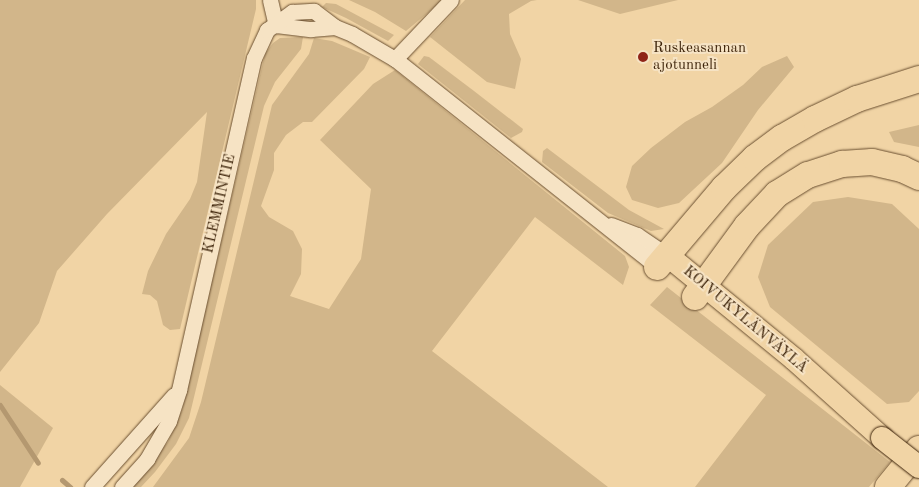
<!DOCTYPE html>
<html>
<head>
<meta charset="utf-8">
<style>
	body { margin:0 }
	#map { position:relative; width:919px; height:487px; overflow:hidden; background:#f1d4a5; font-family:"Old Standard TT",serif }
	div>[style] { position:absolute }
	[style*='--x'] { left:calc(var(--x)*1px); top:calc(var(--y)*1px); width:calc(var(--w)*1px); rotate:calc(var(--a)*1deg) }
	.green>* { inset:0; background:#d2b68a }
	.stream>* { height:5px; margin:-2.5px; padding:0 2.5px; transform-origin:2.5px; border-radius:2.5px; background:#b49870 }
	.roads { filter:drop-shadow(0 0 1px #6a4f30) drop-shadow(0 0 1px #6a4f30) }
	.minor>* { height:15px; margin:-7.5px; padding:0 7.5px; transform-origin:7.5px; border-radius:7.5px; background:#f6e3c4 }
	.primary>* { height:22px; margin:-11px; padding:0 11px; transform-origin:11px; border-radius:11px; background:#f1d4a5 }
	.motorway>* { height:26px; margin:-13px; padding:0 13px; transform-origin:13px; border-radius:13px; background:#f1d4a5 }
	.bridges { filter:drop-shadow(0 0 1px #3d2309) drop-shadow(0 0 1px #3d2309) }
	.primary-bridge>* { height:22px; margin:-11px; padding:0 11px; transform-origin:11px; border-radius:11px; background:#f1d4a5 }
	.dots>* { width:14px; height:14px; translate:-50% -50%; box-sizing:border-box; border:2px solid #f6e3c4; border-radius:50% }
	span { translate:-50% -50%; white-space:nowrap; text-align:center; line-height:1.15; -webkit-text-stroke:4px #f6e3c4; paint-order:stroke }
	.poi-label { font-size:15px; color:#3d2309 }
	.left { translate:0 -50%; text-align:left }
	.street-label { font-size:15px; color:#3d2309 }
</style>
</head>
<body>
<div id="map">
	<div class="green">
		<i style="clip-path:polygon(0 0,256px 0,256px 9px,180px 329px,170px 330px,163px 325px,157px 301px,150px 295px,142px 294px,148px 271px,166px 234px,190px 199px,197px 182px,207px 112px,107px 214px,57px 271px,39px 323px,0 372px)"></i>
		<i style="clip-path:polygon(349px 0,443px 0,406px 31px,375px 12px)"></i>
		<i style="clip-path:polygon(465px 0,537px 0,531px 1px,509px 14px,510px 34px,521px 59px,515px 89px,487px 82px,430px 37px)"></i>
		<i style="clip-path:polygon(578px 0,678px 0,620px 14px)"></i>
		<i style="clip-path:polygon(326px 3px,336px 4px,394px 35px,388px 41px,346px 18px,322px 7px)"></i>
		<i style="clip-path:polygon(303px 37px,301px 49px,275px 82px,264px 106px,189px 418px,176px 444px,155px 472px,141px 487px,130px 487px,168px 442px,182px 410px,265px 54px,273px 43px,280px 38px)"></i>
		<i style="clip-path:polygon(314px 38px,332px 41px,370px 57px,364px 69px,312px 122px,303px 122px,286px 135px,274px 153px,274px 170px,261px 206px,269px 217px,293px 231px,302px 249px,301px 274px,290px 296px,329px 309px,361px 259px,371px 189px,320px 140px,373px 84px,395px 70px,625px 256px,629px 267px,623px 285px,535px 217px,432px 351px,608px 487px,153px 487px,189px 438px,201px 402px,272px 105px,309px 54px)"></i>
		<i style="clip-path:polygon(424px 56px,429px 57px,474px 91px,523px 129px,522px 132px,511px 138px,418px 64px)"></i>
		<i style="clip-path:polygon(787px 56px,794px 67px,758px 110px,722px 163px,679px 203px,658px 208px,632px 200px,626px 187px,632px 166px,651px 148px,685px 122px,712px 107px,743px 85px,762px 67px)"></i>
		<i style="clip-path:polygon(919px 125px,919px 147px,894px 142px,889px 132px)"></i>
		<i style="clip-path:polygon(547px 148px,629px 210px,664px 229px,651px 231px,608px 213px,542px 162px,543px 151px)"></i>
		<i style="clip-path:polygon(848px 197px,892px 204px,919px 229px,919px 391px,909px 402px,887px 404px,770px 307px,758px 277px,768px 245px,813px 202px)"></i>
		<i style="clip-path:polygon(667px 287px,890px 462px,869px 487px,695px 487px,766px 395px,650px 305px)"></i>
		<i style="clip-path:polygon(0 385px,53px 428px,20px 487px,0 487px)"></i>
	</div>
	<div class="stream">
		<i style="--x:0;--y:405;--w:69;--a:56.8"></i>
		<i style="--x:62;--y:480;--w:11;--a:41"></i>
	</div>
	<div class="roads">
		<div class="minor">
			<i style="--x:270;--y:0;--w:26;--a:77"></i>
			<i style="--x:276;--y:25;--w:35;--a:7"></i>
			<i style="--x:311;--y:29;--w:24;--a:-5"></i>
			<i style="--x:395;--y:59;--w:81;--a:-46.5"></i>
			<i style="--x:611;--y:225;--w:28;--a:21"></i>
			<i style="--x:637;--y:235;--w:36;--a:34"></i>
			<i style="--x:92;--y:487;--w:123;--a:-48.3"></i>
			<i style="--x:122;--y:487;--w:38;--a:-48"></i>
			<i style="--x:147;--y:459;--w:44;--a:-59.9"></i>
			<i style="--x:169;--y:421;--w:33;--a:-72"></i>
			<i style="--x:179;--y:390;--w:340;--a:-77.3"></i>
			<i style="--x:254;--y:58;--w:31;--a:-65"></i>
			<i style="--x:267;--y:30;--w:31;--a:-36"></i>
			<i style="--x:292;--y:12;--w:22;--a:-3"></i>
			<i style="--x:314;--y:11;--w:26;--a:37"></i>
			<i style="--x:335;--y:27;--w:18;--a:22"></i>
			<i style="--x:352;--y:34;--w:50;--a:30.2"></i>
			<i style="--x:395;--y:59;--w:335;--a:38.4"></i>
		</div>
		<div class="primary">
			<i style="--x:667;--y:255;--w:164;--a:39.3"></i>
			<i style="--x:794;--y:359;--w:118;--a:41.9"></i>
		</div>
		<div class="motorway">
			<i style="--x:657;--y:267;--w:104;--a:-49.7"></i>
			<i style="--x:724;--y:188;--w:43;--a:-44.1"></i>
			<i style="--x:755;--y:158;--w:34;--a:-37"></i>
			<i style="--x:782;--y:138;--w:38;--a:-30"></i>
			<i style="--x:815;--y:119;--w:47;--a:-25.5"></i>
			<i style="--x:857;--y:99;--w:65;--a:-17.9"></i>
			<i style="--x:695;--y:297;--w:88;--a:-53.8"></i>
			<i style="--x:747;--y:226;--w:44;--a:-46.8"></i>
			<i style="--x:777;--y:194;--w:36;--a:-32"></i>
			<i style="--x:808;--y:175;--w:36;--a:-18"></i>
			<i style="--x:842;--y:164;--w:30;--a:-4"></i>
			<i style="--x:872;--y:162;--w:31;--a:13"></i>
			<i style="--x:902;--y:169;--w:19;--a:25"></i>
			<i style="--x:888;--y:487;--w:49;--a:-50.8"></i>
		</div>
	</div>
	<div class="bridges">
		<div class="primary-bridge">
			<i style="--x:882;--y:438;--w:47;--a:38.1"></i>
		</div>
	</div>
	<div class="dots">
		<i style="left:643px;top:57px;background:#8f2418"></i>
	</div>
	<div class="poi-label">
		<span class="left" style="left:653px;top:57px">Ruskeasannan<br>ajotunneli</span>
	</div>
	<div class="street-label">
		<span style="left:220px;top:204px;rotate:-77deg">KLEMMINTIE</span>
		<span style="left:745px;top:320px;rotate:40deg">KOIVUKYLÄNVÄYLÄ</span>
	</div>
</div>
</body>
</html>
